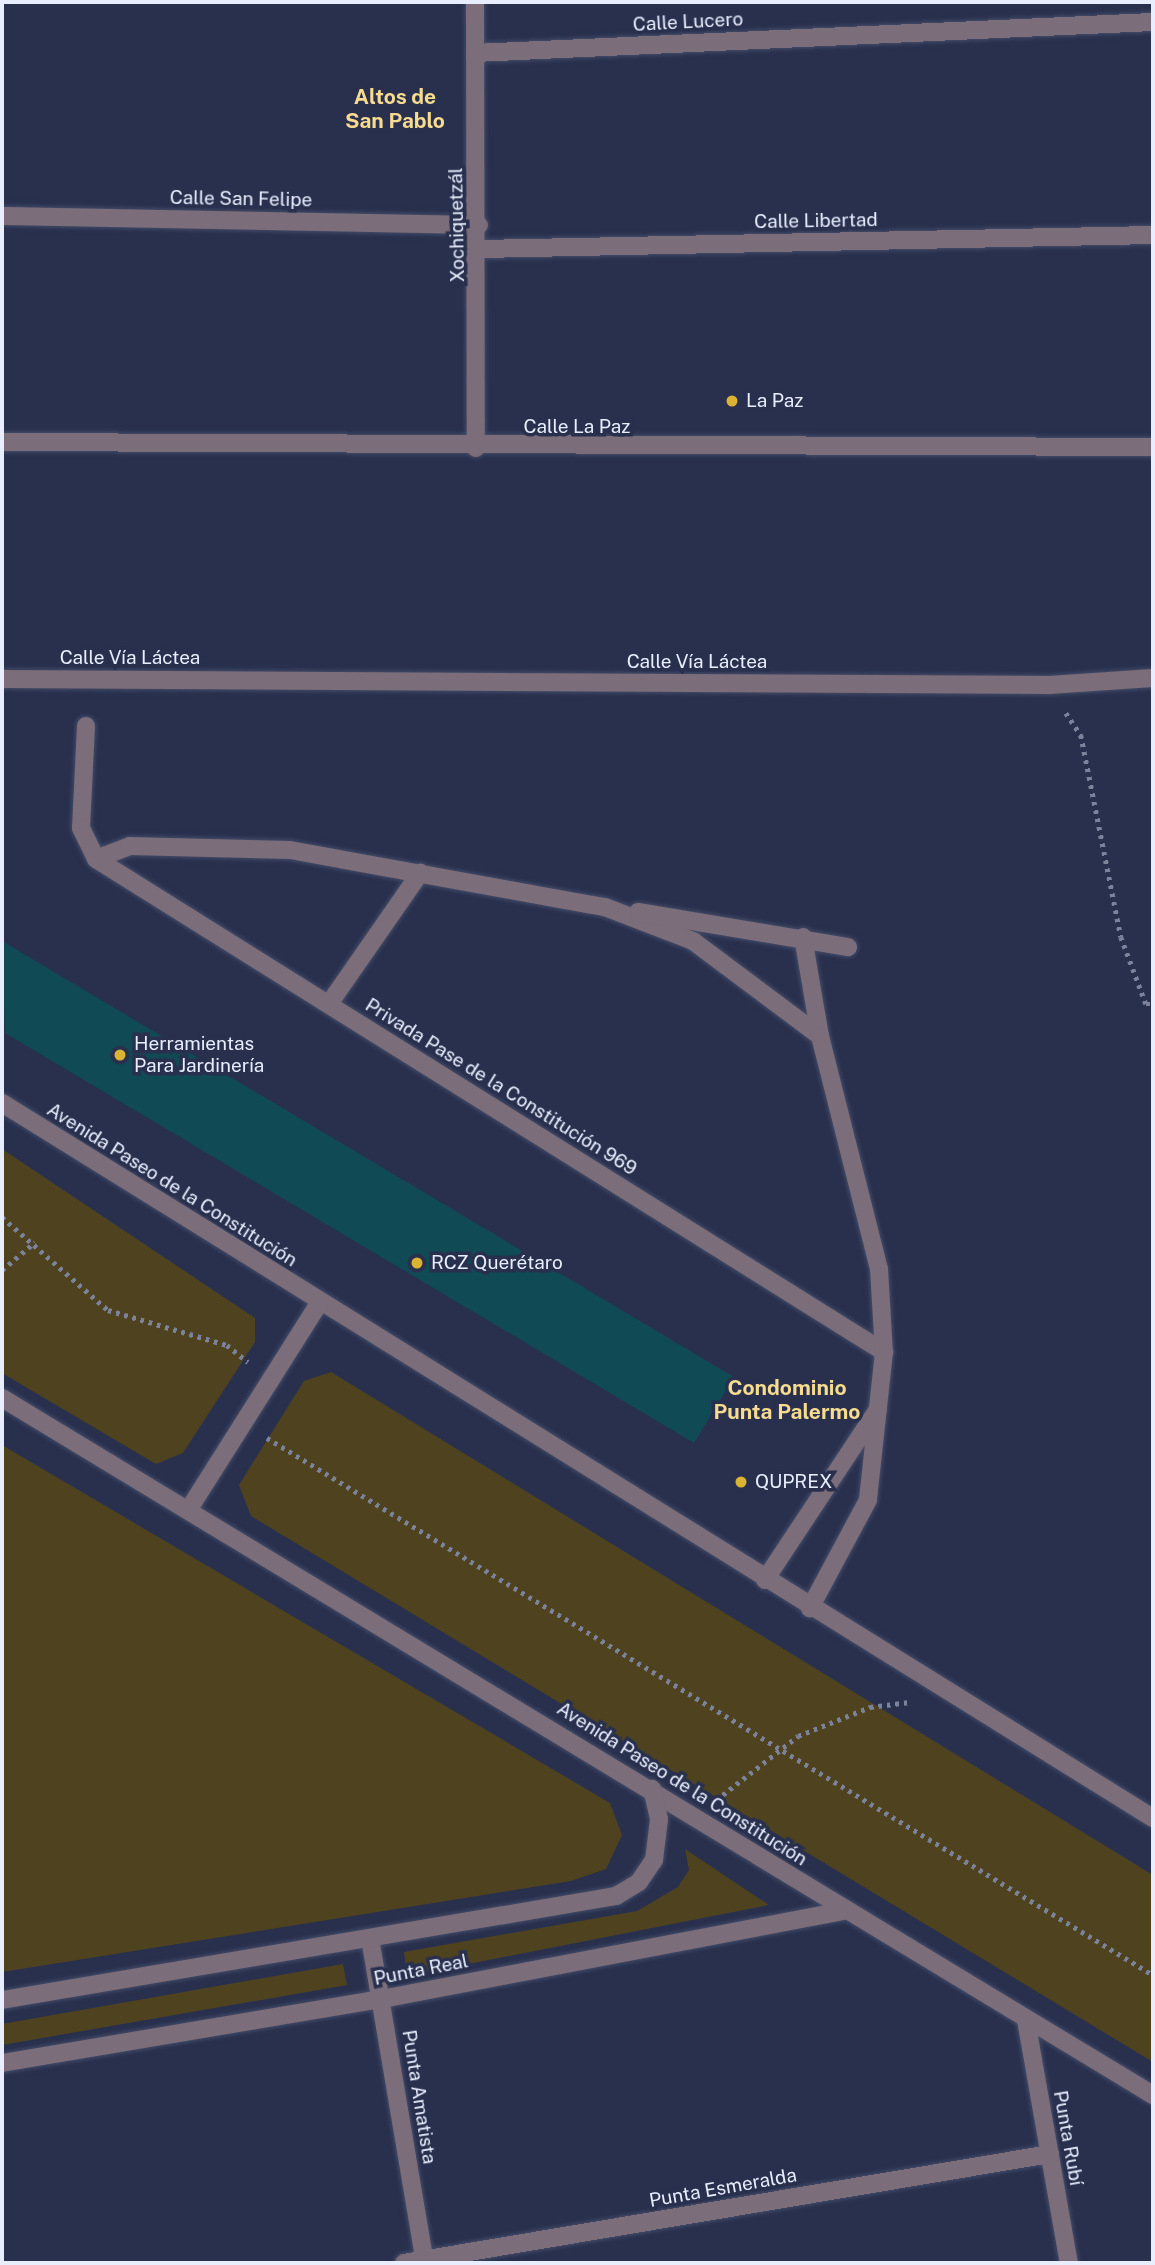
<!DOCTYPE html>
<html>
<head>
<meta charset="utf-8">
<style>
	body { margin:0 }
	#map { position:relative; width:1155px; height:2265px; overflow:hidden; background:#28304e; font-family:"Public Sans",sans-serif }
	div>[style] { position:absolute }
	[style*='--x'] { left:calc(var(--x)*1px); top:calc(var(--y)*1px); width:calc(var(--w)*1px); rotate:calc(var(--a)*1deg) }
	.green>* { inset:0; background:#4f431f }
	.building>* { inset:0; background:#104a54 }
	.path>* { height:4.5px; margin-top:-2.25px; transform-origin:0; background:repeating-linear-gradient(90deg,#7b829a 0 3.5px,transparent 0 8.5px) }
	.roads { filter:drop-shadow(0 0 2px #434b67) drop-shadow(0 0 2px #434b67) }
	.street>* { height:18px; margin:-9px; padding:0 9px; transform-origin:9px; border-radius:9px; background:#7b6d79 }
	.dots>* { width:19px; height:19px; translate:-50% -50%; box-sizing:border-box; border:4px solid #28304e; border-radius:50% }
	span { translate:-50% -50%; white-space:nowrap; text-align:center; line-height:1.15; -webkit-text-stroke:7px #28304e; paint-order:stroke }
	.street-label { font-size:19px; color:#e9eefe }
	.poi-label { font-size:19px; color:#e9eefe }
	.left { translate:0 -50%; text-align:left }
	.neighbourhood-label { font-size:21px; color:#f7dc90; font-weight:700 }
	.frame { position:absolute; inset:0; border:4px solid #e9eefe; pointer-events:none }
</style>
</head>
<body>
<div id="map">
	<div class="green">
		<i style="clip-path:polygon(2px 1149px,255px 1318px,255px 1342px,183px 1453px,156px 1464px,2px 1373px)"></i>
		<i style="clip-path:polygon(331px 1372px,1153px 1875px,1153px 2062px,251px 1516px,239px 1485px,304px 1381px)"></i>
		<i style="clip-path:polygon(2px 1445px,610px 1803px,622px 1835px,606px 1869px,571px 1881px,2px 1972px)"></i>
		<i style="clip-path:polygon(685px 1849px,769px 1905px,407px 1976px,404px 1952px,637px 1911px,678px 1887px,689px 1870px)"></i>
		<i style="clip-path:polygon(343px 1964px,347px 1985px,2px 2045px,2px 2024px)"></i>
	</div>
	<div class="building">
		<i style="clip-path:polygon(2px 941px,734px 1377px,694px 1443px,5px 1033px)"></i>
	</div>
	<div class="path">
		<i style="--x:1066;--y:713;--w:27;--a:56"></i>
		<i style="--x:1081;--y:735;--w:206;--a:78.8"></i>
		<i style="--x:1121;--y:937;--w:72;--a:69.5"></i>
		<i style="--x:1146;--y:1004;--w:7;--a:0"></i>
		<i style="--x:2;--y:1217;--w:141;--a:41.3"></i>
		<i style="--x:108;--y:1310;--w:124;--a:16.4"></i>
		<i style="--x:227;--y:1345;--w:27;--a:39"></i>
		<i style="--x:2;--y:1270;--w:43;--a:-40.3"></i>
		<i style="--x:267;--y:1438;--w:1036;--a:31.22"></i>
		<i style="--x:716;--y:1800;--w:104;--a:-38"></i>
		<i style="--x:798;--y:1736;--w:78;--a:-21.9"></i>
		<i style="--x:870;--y:1707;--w:40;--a:-7.1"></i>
	</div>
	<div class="roads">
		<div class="street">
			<i style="--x:475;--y:2;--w:446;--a:89.9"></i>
			<i style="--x:475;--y:53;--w:679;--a:-2.62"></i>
			<i style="--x:2;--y:216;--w:477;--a:1.1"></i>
			<i style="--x:480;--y:249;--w:673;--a:-1.19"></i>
			<i style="--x:2;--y:442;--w:1151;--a:0.25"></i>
			<i style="--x:2;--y:679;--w:1047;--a:0.33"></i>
			<i style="--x:1049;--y:685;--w:104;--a:-3.9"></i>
			<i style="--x:86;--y:726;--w:102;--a:92.8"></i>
			<i style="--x:81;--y:828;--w:34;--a:64"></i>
			<i style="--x:96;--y:859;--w:930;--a:32.03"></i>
			<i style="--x:96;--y:859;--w:36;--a:-21"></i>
			<i style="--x:130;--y:846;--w:160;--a:1.4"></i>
			<i style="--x:290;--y:850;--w:320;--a:10.3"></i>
			<i style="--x:605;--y:907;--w:94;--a:21.1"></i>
			<i style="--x:693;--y:941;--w:159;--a:36.8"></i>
			<i style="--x:638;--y:912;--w:213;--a:9.5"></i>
			<i style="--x:803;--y:937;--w:100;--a:80.3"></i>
			<i style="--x:820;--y:1036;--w:240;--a:75.8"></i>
			<i style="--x:879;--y:1269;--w:83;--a:86.6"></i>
			<i style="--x:884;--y:1352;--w:149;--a:96.2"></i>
			<i style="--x:868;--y:1500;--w:123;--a:118.2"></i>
			<i style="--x:329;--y:1004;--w:160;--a:-55.2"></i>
			<i style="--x:2;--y:1103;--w:1355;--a:31.85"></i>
			<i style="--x:2;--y:1398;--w:1346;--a:31.2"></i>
			<i style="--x:189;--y:1509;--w:245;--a:-57.7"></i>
			<i style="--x:765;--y:1580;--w:205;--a:-56.5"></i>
			<i style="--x:370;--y:1938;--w:330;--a:80.4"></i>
			<i style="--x:2;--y:2000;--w:623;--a:-9.61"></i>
			<i style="--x:616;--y:1896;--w:27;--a:-31"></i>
			<i style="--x:639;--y:1882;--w:27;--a:-56"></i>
			<i style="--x:654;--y:1860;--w:41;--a:-83"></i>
			<i style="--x:659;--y:1819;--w:31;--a:-103"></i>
			<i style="--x:1026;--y:2020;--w:247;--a:80"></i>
			<i style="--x:2;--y:2063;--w:385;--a:-9.6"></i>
			<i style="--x:382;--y:1999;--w:473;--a:-10.8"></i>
			<i style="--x:404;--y:2263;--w:655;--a:-9.58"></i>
		</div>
	</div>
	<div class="dots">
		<i style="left:732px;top:401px;background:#dab333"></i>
		<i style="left:120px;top:1055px;background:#dab333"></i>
		<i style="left:417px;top:1263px;background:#dab333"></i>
		<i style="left:741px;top:1482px;background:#dab333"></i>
	</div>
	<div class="street-label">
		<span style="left:688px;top:22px;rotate:-3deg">Calle Lucero</span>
		<span style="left:241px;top:199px;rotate:1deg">Calle San Felipe</span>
		<span style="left:816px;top:221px;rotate:-1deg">Calle Libertad</span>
		<span style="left:457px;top:225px;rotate:-91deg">Xochiquetzál</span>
		<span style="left:577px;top:427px">Calle La Paz</span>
		<span style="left:130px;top:658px">Calle Vía Láctea</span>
		<span style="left:697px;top:662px">Calle Vía Láctea</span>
		<span style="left:501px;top:1087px;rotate:32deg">Privada Pase de la Constitución 969</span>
		<span style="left:172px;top:1185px;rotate:32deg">Avenida Paseo de la Constitución</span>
		<span style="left:682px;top:1784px;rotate:32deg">Avenida Paseo de la Constitución</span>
		<span style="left:421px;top:1970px;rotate:-11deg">Punta Real</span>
		<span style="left:419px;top:2097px;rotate:81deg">Punta Amatista</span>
		<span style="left:1068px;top:2138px;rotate:80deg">Punta Rubí</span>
		<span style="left:723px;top:2188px;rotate:-10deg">Punta Esmeralda</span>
	</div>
	<div class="poi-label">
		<span class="left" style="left:746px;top:401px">La Paz</span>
		<span class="left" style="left:134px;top:1055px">Herramientas<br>Para Jardinería</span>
		<span class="left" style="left:431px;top:1263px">RCZ Querétaro</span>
		<span class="left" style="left:755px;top:1482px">QUPREX</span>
	</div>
	<div class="neighbourhood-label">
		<span style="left:395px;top:109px">Altos de<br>San Pablo</span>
		<span style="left:787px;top:1400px">Condominio<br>Punta Palermo</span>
	</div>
	<div class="frame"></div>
</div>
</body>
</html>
